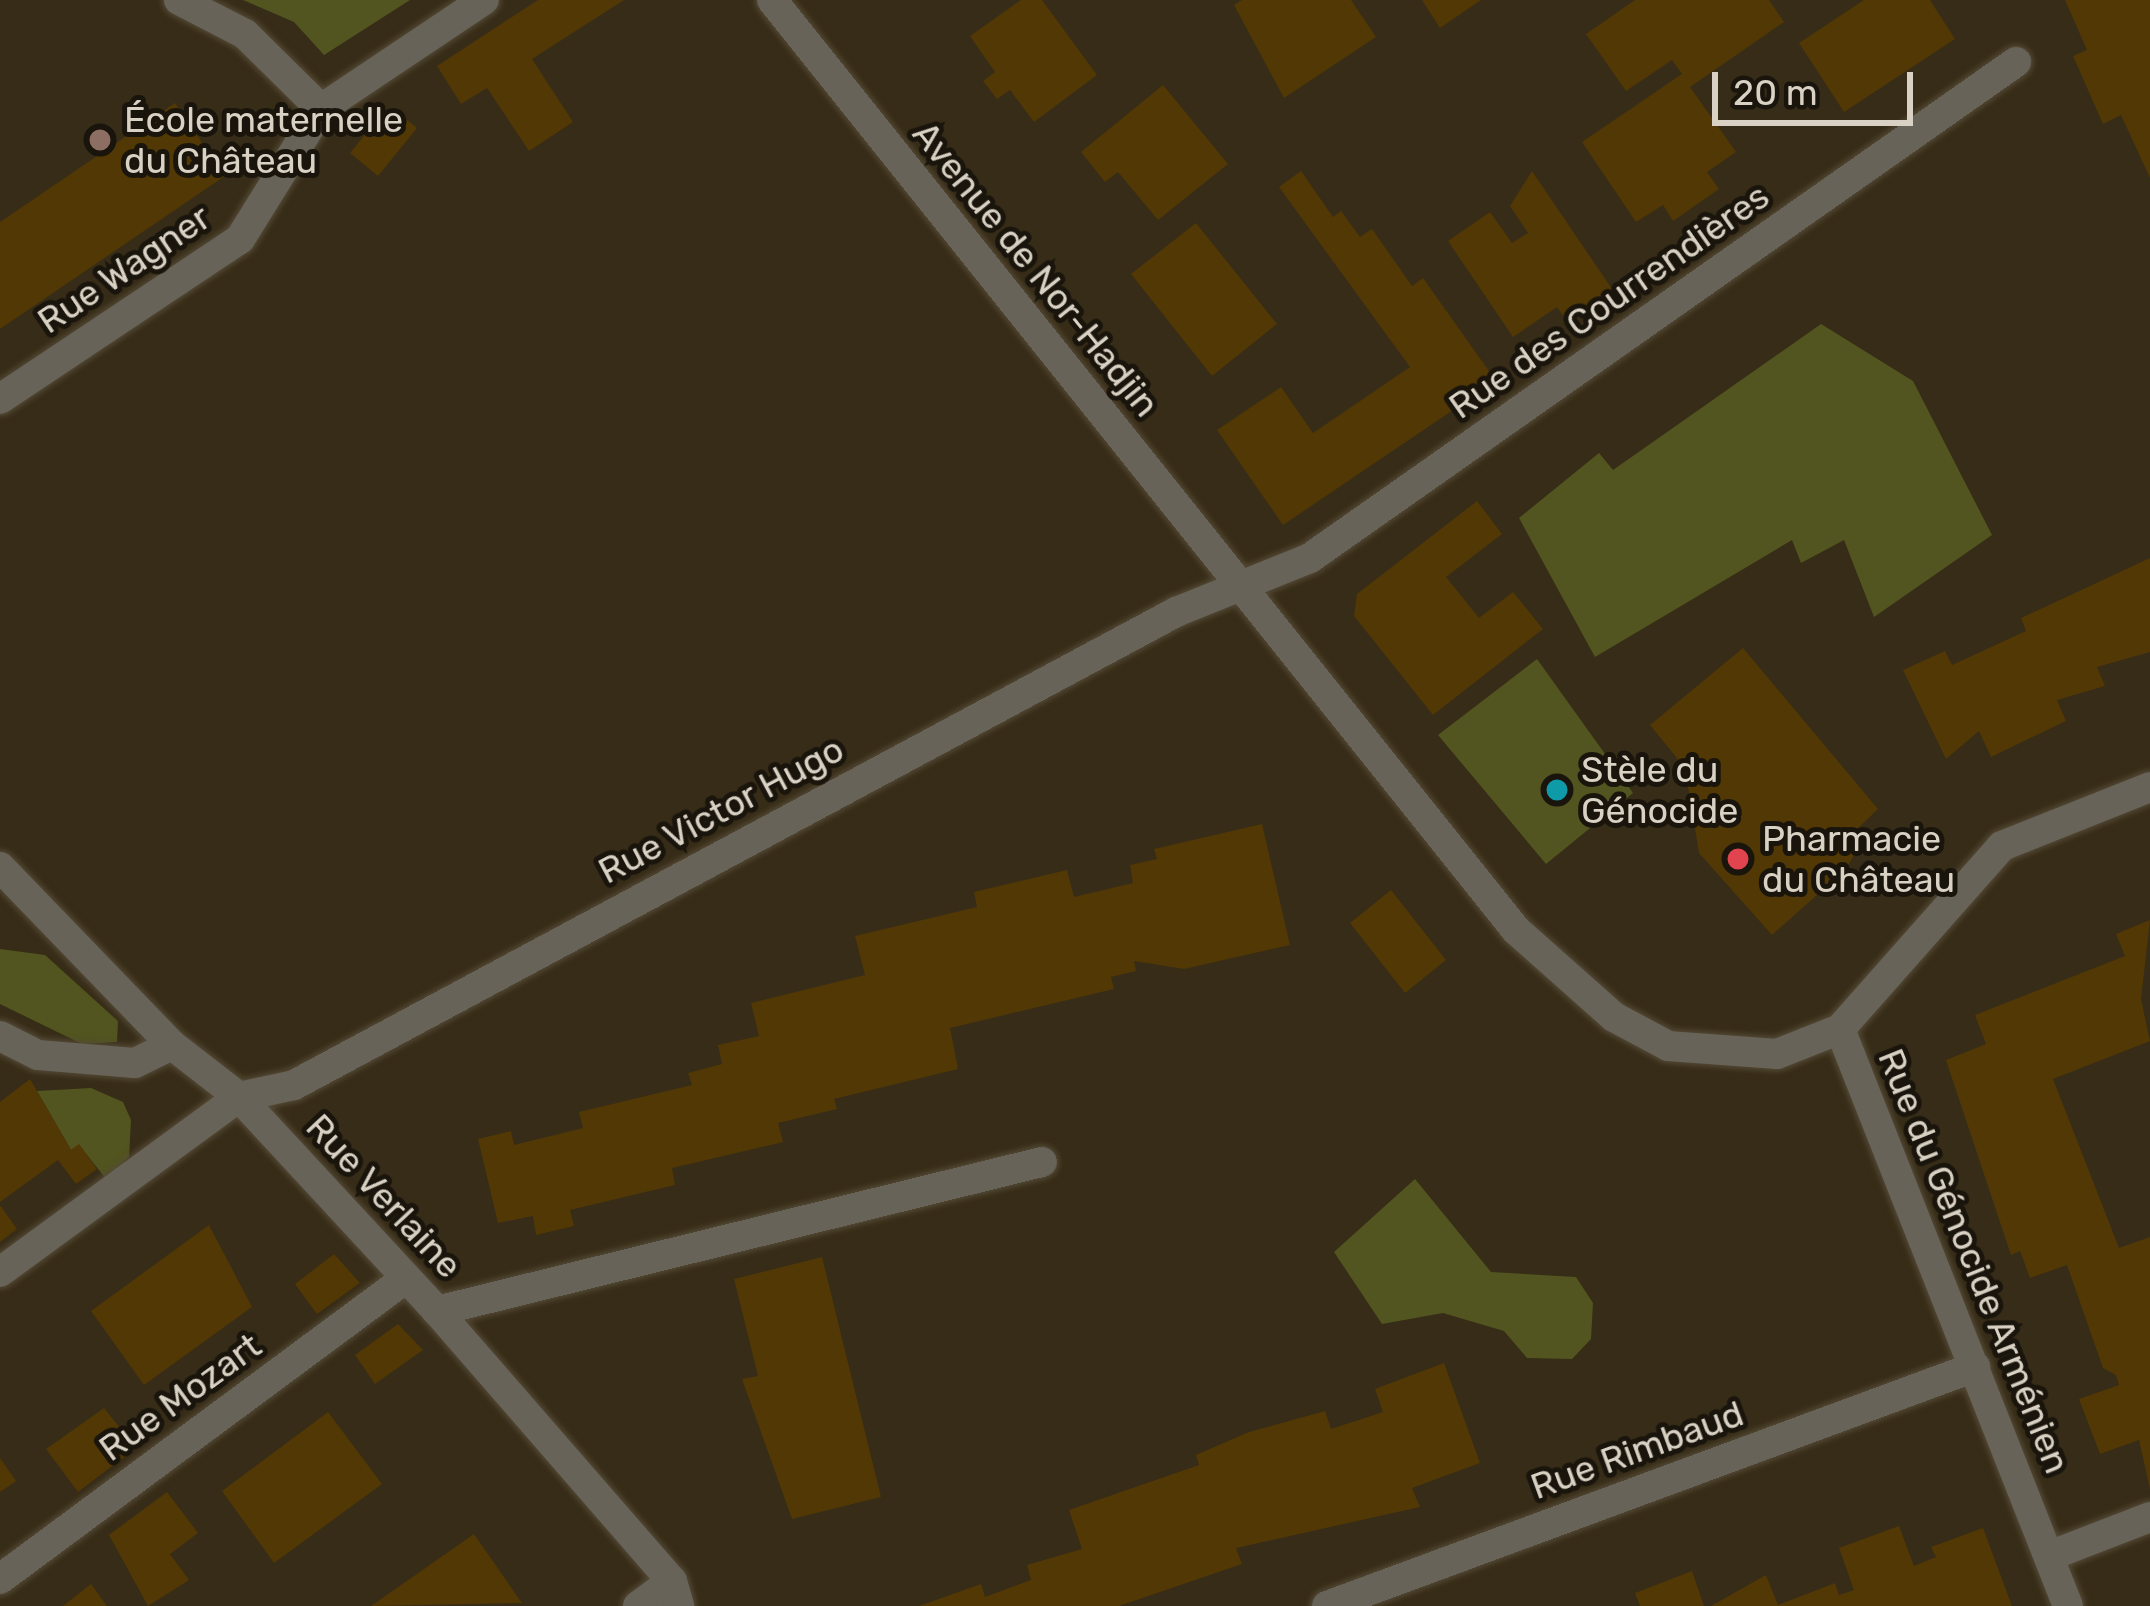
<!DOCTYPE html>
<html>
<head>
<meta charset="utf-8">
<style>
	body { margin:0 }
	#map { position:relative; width:2150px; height:1606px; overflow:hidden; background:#372c17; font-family:Rubik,sans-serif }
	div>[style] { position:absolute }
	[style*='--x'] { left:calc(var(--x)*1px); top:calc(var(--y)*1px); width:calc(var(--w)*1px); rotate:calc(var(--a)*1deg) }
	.green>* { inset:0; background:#52551f }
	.building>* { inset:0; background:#513805 }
	.roads { filter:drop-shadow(0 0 3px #544a36) drop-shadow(0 0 3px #544a36) }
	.lane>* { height:30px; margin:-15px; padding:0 15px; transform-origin:15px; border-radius:15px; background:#686359 }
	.street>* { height:30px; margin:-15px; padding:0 15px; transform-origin:15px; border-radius:15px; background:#686359 }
	.dots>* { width:33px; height:33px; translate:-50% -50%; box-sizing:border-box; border:6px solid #1a150c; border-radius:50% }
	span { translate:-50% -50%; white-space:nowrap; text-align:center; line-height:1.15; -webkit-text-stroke:10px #1a150c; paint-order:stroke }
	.poi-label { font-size:36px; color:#d8d1c4 }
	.left { translate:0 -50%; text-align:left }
	.street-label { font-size:36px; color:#d8d1c4 }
	.scale { position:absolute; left:1712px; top:72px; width:201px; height:54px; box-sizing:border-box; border:6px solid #d8d1c4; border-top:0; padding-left:15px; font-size:36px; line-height:42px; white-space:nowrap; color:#d8d1c4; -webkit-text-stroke:9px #1a150c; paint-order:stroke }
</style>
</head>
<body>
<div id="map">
	<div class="green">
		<i style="clip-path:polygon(243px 0,410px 0,324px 55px,294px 22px)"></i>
		<i style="clip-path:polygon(1821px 324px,1913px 381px,1992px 535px,1874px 617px,1844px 540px,1801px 563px,1792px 540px,1595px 657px,1519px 518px,1599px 453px,1613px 470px)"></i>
		<i style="clip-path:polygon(1537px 659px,1633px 793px,1546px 864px,1438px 735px)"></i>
		<i style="clip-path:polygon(0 949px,45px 955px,118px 1021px,117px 1042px,82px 1044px,0 1004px)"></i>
		<i style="clip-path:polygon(91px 1088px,123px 1102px,131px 1120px,129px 1157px,107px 1180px,79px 1145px,71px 1150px,37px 1091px)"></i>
		<i style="clip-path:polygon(1415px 1179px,1491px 1272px,1576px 1277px,1593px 1303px,1591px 1339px,1572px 1359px,1527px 1358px,1504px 1331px,1443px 1313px,1382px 1324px,1334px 1252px)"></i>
	</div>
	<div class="building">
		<i style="clip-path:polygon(538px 0,624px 0,532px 59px,573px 122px,529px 151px,487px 88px,461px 104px,437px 66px)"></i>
		<i style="clip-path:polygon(1021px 0,1042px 0,1097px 75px,1034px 122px,1010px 90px,997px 99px,983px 81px,995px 72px,970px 36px)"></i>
		<i style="clip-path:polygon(1242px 0,1351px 0,1376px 37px,1284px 98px,1234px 5px)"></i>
		<i style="clip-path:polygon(1422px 0,1481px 0,1440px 28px)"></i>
		<i style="clip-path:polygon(1635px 0,1769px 0,1784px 22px,1690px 87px,1736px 152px,1707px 172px,1719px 189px,1673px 221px,1663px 205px,1636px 222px,1582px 142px,1682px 74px,1672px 60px,1626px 91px,1586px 34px)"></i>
		<i style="clip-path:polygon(1864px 0,1930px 0,1955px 39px,1844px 112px,1799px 43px)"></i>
		<i style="clip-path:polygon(2065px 0,2150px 0,2150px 178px,2121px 115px,2103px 124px,2073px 56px,2087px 50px)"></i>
		<i style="clip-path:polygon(1163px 85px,1228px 164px,1158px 220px,1118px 172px,1105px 182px,1081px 152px)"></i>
		<i style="clip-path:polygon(175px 103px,225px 176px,0 329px,0 222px)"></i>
		<i style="clip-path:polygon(400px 114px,417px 128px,378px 176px,350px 153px,376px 121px,389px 131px)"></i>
		<i style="clip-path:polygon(1301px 171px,1333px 217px,1341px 211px,1360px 237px,1372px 229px,1412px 286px,1423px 278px,1496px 381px,1283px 525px,1217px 430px,1281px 387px,1313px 433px,1410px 367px,1279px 187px)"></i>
		<i style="clip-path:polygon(1532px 171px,1614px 292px,1568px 323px,1557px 307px,1513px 337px,1448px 241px,1490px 212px,1512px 243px,1528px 233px,1510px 206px)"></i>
		<i style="clip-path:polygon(1196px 223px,1277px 324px,1212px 376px,1131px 274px)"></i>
		<i style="clip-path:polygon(1477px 501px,1502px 534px,1446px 577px,1479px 618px,1513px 592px,1543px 629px,1433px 715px,1354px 616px,1357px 594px)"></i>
		<i style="clip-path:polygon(2150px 558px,2150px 652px,2097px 667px,2105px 686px,2057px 700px,2066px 721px,1991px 757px,1979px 731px,1946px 759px,1903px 670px,1945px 651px,1952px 665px,2026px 631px,2021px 618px)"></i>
		<i style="clip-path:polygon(1743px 648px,1878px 809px,1849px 837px,1858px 848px,1846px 869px,1772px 935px,1699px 853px,1685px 768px,1650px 725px)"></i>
		<i style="clip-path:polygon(1262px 824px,1290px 945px,1184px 969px,1134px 961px,1136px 971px,1111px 977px,1114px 989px,950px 1028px,958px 1069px,834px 1099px,837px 1109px,778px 1123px,783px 1142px,672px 1168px,675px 1185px,570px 1210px,574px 1226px,536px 1235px,533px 1216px,498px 1223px,478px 1139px,511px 1131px,514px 1145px,583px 1128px,579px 1112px,692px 1085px,688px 1073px,722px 1064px,718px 1045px,759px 1036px,751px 1003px,865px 975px,855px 936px,977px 907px,974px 892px,1067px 870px,1074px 897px,1133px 883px,1130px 865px,1157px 859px,1154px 849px)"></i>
		<i style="clip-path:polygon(1391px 890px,1446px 960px,1405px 993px,1350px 923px)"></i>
		<i style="clip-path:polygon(2150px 920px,2141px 999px,2150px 1041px,2053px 1079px,2119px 1248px,2150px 1237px,2150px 1489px,2139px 1440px,2100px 1454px,2079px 1399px,2119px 1385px,2116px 1375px,2103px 1368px,2067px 1265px,2030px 1278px,2020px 1251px,2011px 1255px,1946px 1060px,1986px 1044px,1975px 1015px,2125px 956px,2116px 934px)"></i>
		<i style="clip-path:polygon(30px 1079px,71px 1150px,79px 1144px,97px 1169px,76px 1184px,58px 1160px,0 1202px,0 1102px)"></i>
		<i style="clip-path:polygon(0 1205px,17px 1229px,0 1242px)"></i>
		<i style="clip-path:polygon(209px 1225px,252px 1307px,144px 1385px,91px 1311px)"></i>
		<i style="clip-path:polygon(334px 1254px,360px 1283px,317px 1314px,295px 1284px)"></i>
		<i style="clip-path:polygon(822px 1257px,881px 1497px,792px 1519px,742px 1379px,758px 1376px,734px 1279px)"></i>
		<i style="clip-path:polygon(398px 1324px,423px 1350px,375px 1384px,355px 1355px)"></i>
		<i style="clip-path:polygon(1444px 1363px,1480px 1463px,1412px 1488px,1420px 1507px,1236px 1548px,1242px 1564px,1119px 1606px,919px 1606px,981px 1584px,985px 1597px,1031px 1580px,1027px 1565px,1082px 1549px,1069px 1510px,1199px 1465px,1196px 1455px,1249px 1432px,1325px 1411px,1331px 1429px,1383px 1412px,1375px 1389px)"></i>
		<i style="clip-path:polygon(104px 1408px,136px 1448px,78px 1492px,46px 1449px)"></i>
		<i style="clip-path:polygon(328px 1412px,382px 1484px,274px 1563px,222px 1491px)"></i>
		<i style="clip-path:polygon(0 1458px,16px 1481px,0 1492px)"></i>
		<i style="clip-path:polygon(167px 1492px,198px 1533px,170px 1554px,189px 1580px,148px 1606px,109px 1535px)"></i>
		<i style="clip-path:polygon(1899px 1526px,1914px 1566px,1936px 1557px,1931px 1547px,1983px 1528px,2012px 1606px,1711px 1606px,1766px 1575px,1778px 1605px,1835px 1583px,1839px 1595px,1854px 1590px,1839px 1548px)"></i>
		<i style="clip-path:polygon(474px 1534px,522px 1603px,371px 1606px)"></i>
		<i style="clip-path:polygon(1692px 1571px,1704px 1606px,1640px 1606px,1635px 1593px)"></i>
		<i style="clip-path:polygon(91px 1584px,107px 1606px,63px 1606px)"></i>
	</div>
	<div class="roads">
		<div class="lane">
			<i style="--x:179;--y:0;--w:74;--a:27.3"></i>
			<i style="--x:245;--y:34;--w:107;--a:44.6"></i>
		</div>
		<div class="street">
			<i style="--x:772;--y:0;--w:1191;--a:51.34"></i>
			<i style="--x:1516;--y:930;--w:131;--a:41.6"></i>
			<i style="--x:1614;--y:1017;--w:61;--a:28.2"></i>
			<i style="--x:1668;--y:1046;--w:109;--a:4.2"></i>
			<i style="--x:1777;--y:1054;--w:68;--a:-21.6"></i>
			<i style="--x:1840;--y:1029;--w:620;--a:68.44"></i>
			<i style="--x:0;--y:399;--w:288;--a:-33.7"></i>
			<i style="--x:240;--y:239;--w:153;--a:-58.1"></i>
			<i style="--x:321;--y:109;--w:196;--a:-33.8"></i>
			<i style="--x:0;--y:867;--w:248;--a:46"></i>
			<i style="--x:172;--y:1045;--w:85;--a:37.8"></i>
			<i style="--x:239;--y:1097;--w:292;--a:47.2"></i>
			<i style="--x:437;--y:1311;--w:358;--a:49"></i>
			<i style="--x:672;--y:1581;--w:26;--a:74"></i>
			<i style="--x:1840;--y:1029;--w:244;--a:-48.5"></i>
			<i style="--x:2002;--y:846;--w:159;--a:-21.7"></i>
			<i style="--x:0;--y:1036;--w:42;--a:26.6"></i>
			<i style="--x:38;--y:1055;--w:97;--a:4.7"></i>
			<i style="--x:135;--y:1063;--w:41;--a:-25.9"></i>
			<i style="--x:0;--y:1272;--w:296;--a:-36.2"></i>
			<i style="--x:239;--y:1097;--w:56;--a:-12.3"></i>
			<i style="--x:294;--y:1085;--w:1001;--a:-28.2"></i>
			<i style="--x:1176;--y:612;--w:144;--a:-21.9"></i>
			<i style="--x:1310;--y:558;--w:863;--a:-35.09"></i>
			<i style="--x:437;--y:1311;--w:623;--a:-13.84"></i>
			<i style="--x:2049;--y:1556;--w:108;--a:-21.1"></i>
			<i style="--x:0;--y:1579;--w:504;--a:-36.53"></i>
			<i style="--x:638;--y:1606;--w:42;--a:-36.3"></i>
			<i style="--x:1327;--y:1606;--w:691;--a:-20.25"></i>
		</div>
	</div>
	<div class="dots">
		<i style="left:100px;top:140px;background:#8d6e63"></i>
		<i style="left:1557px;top:790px;background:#0f9aa8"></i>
		<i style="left:1738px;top:859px;background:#e0444e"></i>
	</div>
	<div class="poi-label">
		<span class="left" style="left:124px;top:140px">École maternelle<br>du Château</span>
		<span class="left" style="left:1581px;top:790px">Stèle du<br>Génocide</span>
		<span class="left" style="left:1762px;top:859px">Pharmacie<br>du Château</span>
	</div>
	<div class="street-label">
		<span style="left:124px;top:269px;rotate:-34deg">Rue Wagner</span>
		<span style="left:1036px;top:269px;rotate:51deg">Avenue de Nor-Hadjin</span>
		<span style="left:1609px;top:301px;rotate:-35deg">Rue des Courrendières</span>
		<span style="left:721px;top:810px;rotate:-28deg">Rue Victor Hugo</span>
		<span style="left:384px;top:1196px;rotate:47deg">Rue Verlaine</span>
		<span style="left:1974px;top:1261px;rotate:68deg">Rue du Génocide Arménien</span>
		<span style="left:180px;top:1397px;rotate:-36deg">Rue Mozart</span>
		<span style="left:1637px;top:1450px;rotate:-20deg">Rue Rimbaud</span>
	</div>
	<div class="scale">20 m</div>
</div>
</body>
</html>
